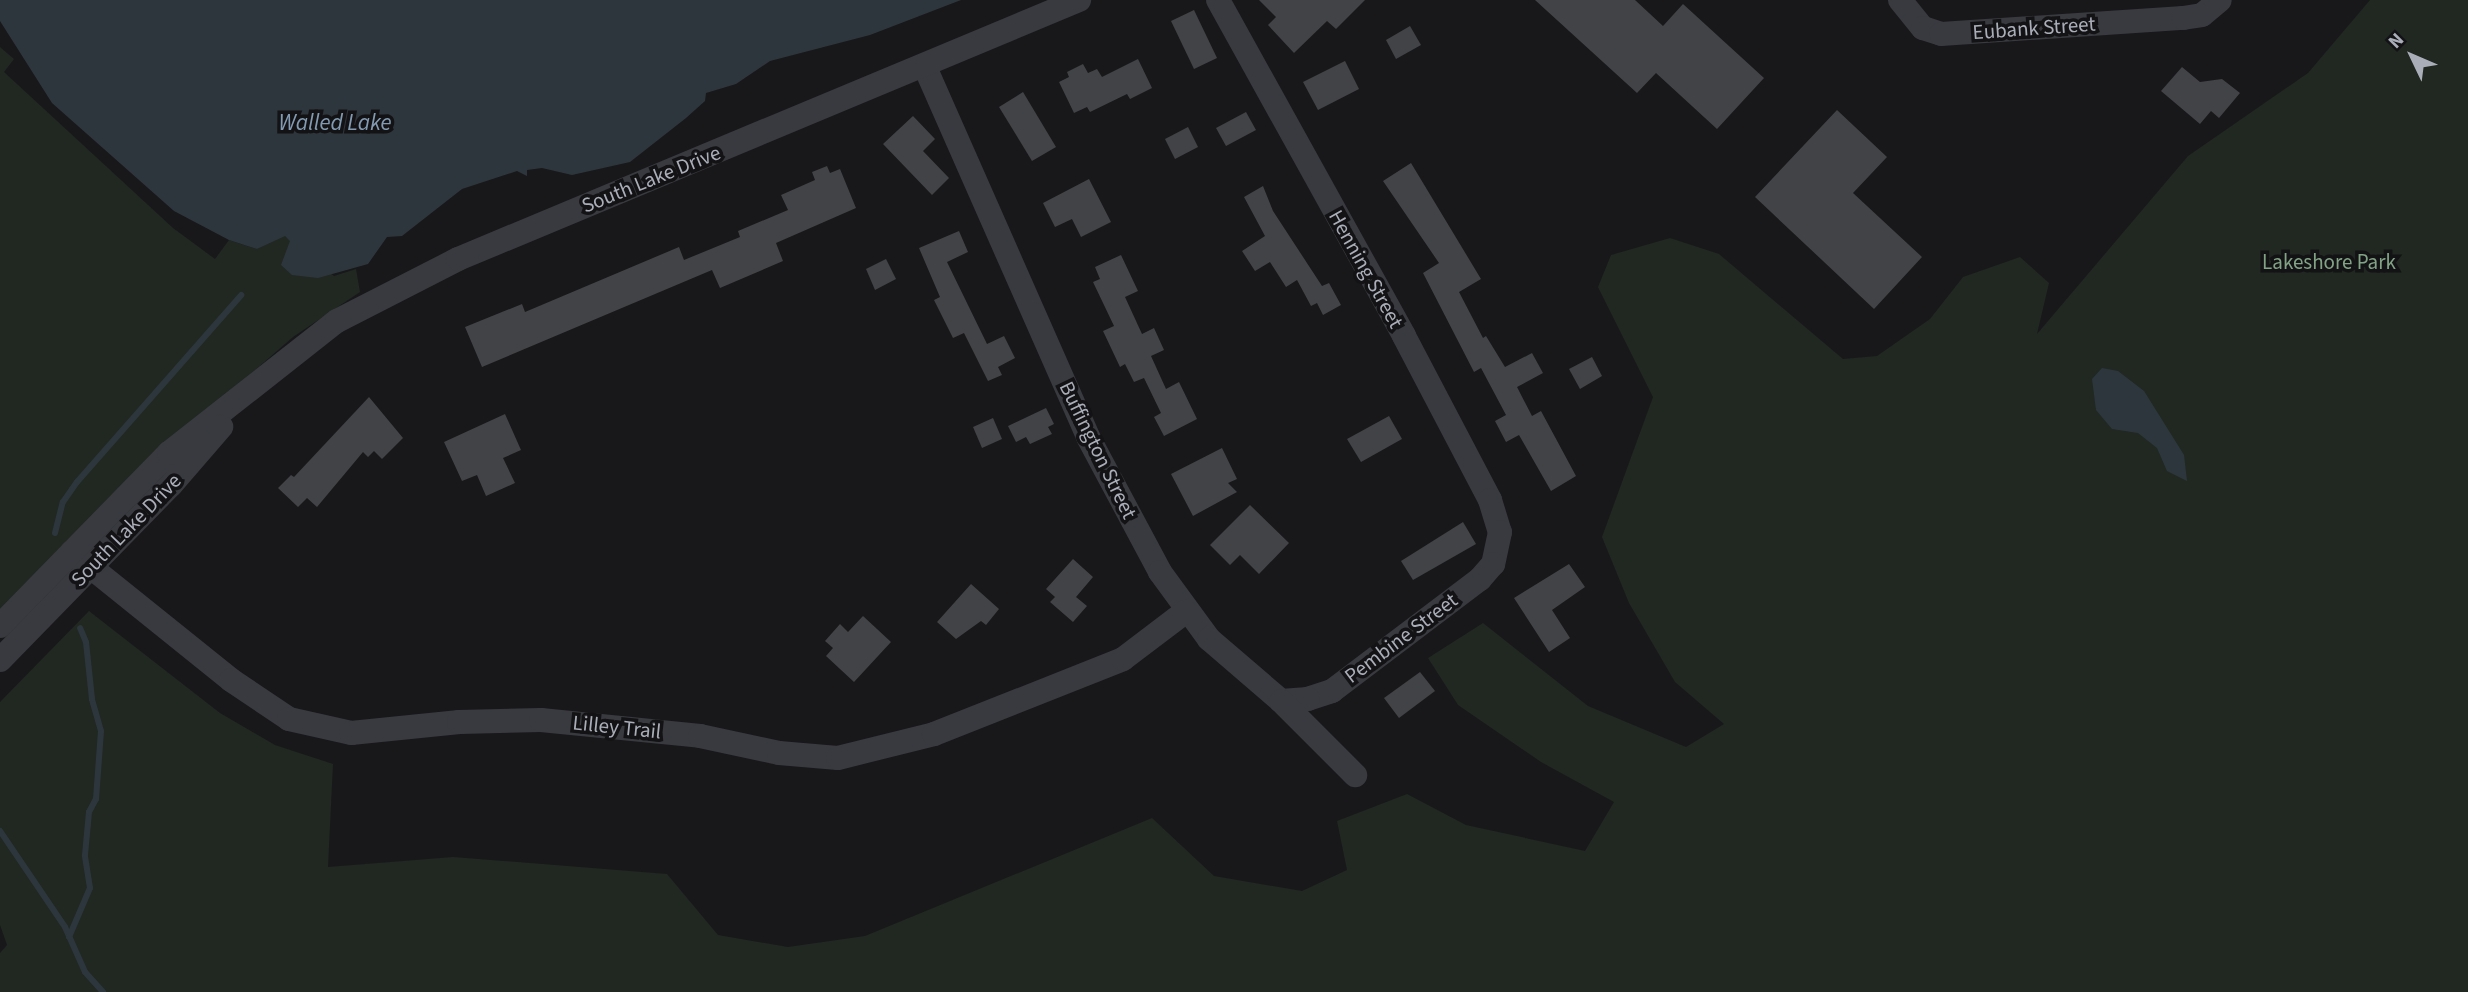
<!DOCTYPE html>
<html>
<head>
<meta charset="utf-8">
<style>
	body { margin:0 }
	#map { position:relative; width:2468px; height:992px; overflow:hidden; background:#18181a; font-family:"Source Sans 3",sans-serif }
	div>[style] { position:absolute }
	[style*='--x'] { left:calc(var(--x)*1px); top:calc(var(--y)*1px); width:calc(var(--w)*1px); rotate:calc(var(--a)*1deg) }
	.green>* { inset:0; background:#202821 }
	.water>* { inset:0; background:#2e363d }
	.stream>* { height:6px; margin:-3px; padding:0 3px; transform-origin:3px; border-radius:3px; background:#2e363d }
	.building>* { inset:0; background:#424347 }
	.minor>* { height:24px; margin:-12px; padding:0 12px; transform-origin:12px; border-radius:12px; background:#393a3f }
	span { translate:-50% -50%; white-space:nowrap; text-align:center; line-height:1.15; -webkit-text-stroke:7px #131315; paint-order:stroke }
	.street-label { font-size:21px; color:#aaaeb9 }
	.park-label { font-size:21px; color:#82a385 }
	.water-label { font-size:23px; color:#839bb2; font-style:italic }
	.north { position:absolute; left:2377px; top:21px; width:70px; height:70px; -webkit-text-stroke:5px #131315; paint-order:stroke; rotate:314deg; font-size:19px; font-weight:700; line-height:28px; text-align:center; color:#aaaeb9 }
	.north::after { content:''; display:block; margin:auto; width:24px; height:32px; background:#aaaeb9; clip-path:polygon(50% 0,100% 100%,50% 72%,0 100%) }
</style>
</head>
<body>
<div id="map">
	<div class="green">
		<i style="clip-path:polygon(2370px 0,2468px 0,2468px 992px,0 992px,0 953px,7px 945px,0 925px,0 702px,89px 611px,220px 713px,275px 745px,333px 764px,328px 867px,453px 857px,667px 874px,718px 935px,788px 947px,865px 936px,1152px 818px,1214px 876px,1302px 891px,1347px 870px,1337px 821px,1407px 794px,1466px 825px,1585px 851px,1614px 802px,1541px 762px,1458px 705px,1428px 658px,1483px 623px,1588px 706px,1686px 747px,1724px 724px,1675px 682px,1629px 603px,1602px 537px,1653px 397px,1598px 287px,1611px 255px,1670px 238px,1719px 254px,1843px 359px,1877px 356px,1930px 319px,1963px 277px,2020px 257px,2049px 283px,2037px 334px,2188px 156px,2308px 73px)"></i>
		<i style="clip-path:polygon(0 47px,14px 59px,4px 72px,173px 228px,215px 259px,229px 240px,257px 249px,284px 235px,334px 276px,356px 269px,360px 292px,293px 337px,169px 445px,0 619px)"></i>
	</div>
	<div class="water">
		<i style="clip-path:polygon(0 0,961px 0,870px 35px,770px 61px,736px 84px,706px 93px,705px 101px,686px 118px,630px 162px,572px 175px,542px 168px,527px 170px,527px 176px,517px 171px,462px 189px,402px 236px,387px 237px,368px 264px,318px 278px,292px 275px,281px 265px,290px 241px,285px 236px,257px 249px,229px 240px,174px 211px,52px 103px,0 21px)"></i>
		<i style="clip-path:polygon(2102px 368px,2118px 371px,2144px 391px,2184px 455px,2187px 481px,2167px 471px,2157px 448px,2138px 433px,2112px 429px,2096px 410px,2092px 379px)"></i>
	</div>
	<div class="stream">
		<i style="--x:55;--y:533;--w:32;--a:-76"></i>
		<i style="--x:63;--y:502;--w:24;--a:-55"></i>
		<i style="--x:77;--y:482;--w:249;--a:-48.7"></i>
		<i style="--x:0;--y:831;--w:116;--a:55.9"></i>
		<i style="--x:65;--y:927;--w:49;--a:66"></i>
		<i style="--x:85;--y:972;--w:27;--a:48"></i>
		<i style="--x:69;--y:937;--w:53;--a:-66.8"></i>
		<i style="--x:90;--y:888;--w:33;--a:-99"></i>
		<i style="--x:85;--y:855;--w:43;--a:-84.7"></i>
		<i style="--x:89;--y:812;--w:15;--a:-62"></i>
		<i style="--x:96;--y:799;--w:68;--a:-85.8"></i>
		<i style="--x:101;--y:731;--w:33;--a:-106"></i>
		<i style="--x:92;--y:699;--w:57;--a:-96"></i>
		<i style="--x:86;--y:642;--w:15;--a:-113"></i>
	</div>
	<div class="building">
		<i style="clip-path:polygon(1259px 0,1365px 0,1336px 29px,1327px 21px,1294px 53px,1268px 25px,1276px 17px)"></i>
		<i style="clip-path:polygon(1535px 0,1635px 0,1663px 26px,1683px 4px,1764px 78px,1717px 129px,1656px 73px,1637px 93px)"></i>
		<i style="clip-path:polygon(1194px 10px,1217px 58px,1194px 69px,1171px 21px)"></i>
		<i style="clip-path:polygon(1410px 26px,1421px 45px,1396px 59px,1386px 40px)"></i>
		<i style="clip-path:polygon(1138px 59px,1152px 88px,1130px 99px,1127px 94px,1090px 112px,1087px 107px,1074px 113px,1059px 82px,1069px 77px,1067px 72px,1083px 64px,1088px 73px,1097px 69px,1102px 77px)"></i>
		<i style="clip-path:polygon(1345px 61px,1359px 89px,1318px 110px,1303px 82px)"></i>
		<i style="clip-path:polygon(2182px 67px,2200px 82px,2222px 79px,2240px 93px,2219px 118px,2211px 111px,2200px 124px,2161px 91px)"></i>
		<i style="clip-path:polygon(1023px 92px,1056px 147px,1032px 161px,999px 107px)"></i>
		<i style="clip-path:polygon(1837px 110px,1887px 157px,1853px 193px,1922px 257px,1874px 309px,1755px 197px)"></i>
		<i style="clip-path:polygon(1246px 112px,1256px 130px,1226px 146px,1216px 128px)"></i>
		<i style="clip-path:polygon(913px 116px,935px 139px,923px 151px,949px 178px,932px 195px,883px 144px)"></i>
		<i style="clip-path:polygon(1188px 127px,1198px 147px,1175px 159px,1165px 139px)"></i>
		<i style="clip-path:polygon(1411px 163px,1481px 279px,1459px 292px,1483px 338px,1486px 336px,1505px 367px,1532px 353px,1543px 373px,1517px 387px,1532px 416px,1541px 411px,1576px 476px,1551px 491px,1519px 435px,1506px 442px,1495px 421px,1506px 415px,1481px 368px,1474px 372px,1423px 273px,1439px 263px,1383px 181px)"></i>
		<i style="clip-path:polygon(827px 166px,830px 173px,840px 169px,856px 208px,776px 243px,783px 261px,720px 288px,712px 270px,482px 367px,465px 327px,522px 304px,525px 312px,679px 247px,684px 260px,740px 237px,738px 231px,788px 210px,781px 195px,815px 180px,812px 172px)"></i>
		<i style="clip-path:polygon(1089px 179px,1111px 222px,1081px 237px,1072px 219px,1055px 227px,1043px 203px)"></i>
		<i style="clip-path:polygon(1263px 186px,1273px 211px,1322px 286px,1329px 283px,1341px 305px,1323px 315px,1317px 303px,1311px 306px,1297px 280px,1286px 287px,1270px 262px,1255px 271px,1242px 251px,1265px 236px,1244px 197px)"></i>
		<i style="clip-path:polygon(959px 231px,968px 252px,947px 262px,987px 344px,1004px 336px,1015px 358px,998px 367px,1002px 375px,988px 381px,964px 333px,953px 338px,934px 300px,940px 297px,919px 248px)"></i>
		<i style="clip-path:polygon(1121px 255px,1138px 291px,1125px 297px,1142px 334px,1154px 328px,1164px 350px,1151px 356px,1166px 389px,1179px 382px,1197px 419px,1164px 436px,1154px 417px,1161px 413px,1144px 378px,1134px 382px,1125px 364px,1120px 367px,1103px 331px,1114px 326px,1093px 282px,1100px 279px,1095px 267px)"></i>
		<i style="clip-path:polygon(886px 259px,896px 279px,875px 290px,866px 269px)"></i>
		<i style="clip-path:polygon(1592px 357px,1602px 376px,1580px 389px,1569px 369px)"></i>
		<i style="clip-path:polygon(369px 397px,403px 438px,382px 459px,374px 451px,368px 457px,363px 452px,317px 507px,307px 498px,298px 507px,278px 488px,291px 475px,294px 477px)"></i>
		<i style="clip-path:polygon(1046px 408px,1054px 424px,1048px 427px,1052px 434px,1030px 444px,1026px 437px,1016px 442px,1008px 426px)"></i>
		<i style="clip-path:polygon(505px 414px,521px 450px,503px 458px,515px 483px,486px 496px,477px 475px,462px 481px,444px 442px)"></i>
		<i style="clip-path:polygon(1389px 416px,1402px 439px,1361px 462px,1347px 439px)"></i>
		<i style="clip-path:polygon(993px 418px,1002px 439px,982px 448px,973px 427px)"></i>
		<i style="clip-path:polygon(1222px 448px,1237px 479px,1228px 483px,1237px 492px,1193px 516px,1171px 474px)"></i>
		<i style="clip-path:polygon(1250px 505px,1289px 543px,1259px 574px,1240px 555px,1230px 565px,1210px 545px)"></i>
		<i style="clip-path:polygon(1463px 522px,1476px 544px,1413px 580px,1401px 561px)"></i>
		<i style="clip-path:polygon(1073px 559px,1093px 577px,1076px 597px,1087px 606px,1073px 622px,1050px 602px,1055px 597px,1046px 589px)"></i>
		<i style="clip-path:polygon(1569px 564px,1585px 587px,1552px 610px,1570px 638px,1549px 652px,1514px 598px)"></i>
		<i style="clip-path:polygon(971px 584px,999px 609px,986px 625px,981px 621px,956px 639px,937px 622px)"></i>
		<i style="clip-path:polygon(863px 616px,891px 642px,854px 682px,826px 656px,833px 648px,825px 641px,840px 624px,848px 632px)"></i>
		<i style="clip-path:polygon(1420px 672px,1435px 691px,1399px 718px,1384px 698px)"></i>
	</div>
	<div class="minor">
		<i style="--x:1218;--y:0;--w:384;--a:61"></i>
		<i style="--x:1404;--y:336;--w:185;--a:62.3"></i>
		<i style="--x:1490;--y:500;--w:34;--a:73"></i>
		<i style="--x:1500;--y:532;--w:33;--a:102"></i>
		<i style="--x:1493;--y:564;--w:20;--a:131"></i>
		<i style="--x:1480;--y:579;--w:186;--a:142.9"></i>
		<i style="--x:1332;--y:691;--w:25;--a:162"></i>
		<i style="--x:1308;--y:699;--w:27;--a:176"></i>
		<i style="--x:1900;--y:0;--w:36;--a:51"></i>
		<i style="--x:1923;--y:28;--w:19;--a:18"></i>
		<i style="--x:1941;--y:34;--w:243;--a:-3.8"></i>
		<i style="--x:2183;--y:18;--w:19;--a:-9"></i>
		<i style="--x:2202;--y:15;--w:23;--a:-40"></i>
		<i style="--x:925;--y:67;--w:404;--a:66.2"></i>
		<i style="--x:1088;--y:437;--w:153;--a:61.9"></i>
		<i style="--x:1160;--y:572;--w:83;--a:53.8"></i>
		<i style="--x:1209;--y:639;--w:95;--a:40.7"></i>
		<i style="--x:1281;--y:701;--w:105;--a:45"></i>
		<i style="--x:72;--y:552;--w:204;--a:38.8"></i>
		<i style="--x:231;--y:680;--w:70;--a:33.9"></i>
		<i style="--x:289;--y:719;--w:64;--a:12.7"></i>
		<i style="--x:351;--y:733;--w:109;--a:-5.8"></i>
		<i style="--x:459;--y:722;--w:82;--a:-1.4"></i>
		<i style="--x:541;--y:720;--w:160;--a:5.7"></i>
		<i style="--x:700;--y:736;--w:81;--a:12.1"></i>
		<i style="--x:779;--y:753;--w:59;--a:4.8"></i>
		<i style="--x:838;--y:758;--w:99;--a:-14"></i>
		<i style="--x:934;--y:734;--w:203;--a:-21.6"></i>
		<i style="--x:1123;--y:659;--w:78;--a:-37.2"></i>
		<i style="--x:0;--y:626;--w:242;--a:-45.7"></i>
		<i style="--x:169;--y:453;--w:214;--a:-38.2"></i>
		<i style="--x:337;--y:321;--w:136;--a:-27.1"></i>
		<i style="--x:458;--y:259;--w:673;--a:-22.64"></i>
		<i style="--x:0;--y:660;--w:245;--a:-45.7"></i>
		<i style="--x:171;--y:485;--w:77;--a:-49.2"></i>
	</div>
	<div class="street-label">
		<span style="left:2034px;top:28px;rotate:-4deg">Eubank Street</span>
		<span style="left:651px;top:179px;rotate:-22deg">South Lake Drive</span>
		<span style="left:1366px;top:269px;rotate:61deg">Henning Street</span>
		<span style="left:1098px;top:450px;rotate:64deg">Buffington Street</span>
		<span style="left:126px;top:530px;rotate:-46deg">South Lake Drive</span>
		<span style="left:1401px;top:638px;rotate:-37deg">Pembine Street</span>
		<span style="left:617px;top:727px;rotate:6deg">Lilley Trail</span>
	</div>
	<div class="park-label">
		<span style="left:2329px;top:262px">Lakeshore Park</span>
	</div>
	<div class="water-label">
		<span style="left:335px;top:123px">Walled Lake</span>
	</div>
	<div class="north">N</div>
</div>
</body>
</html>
